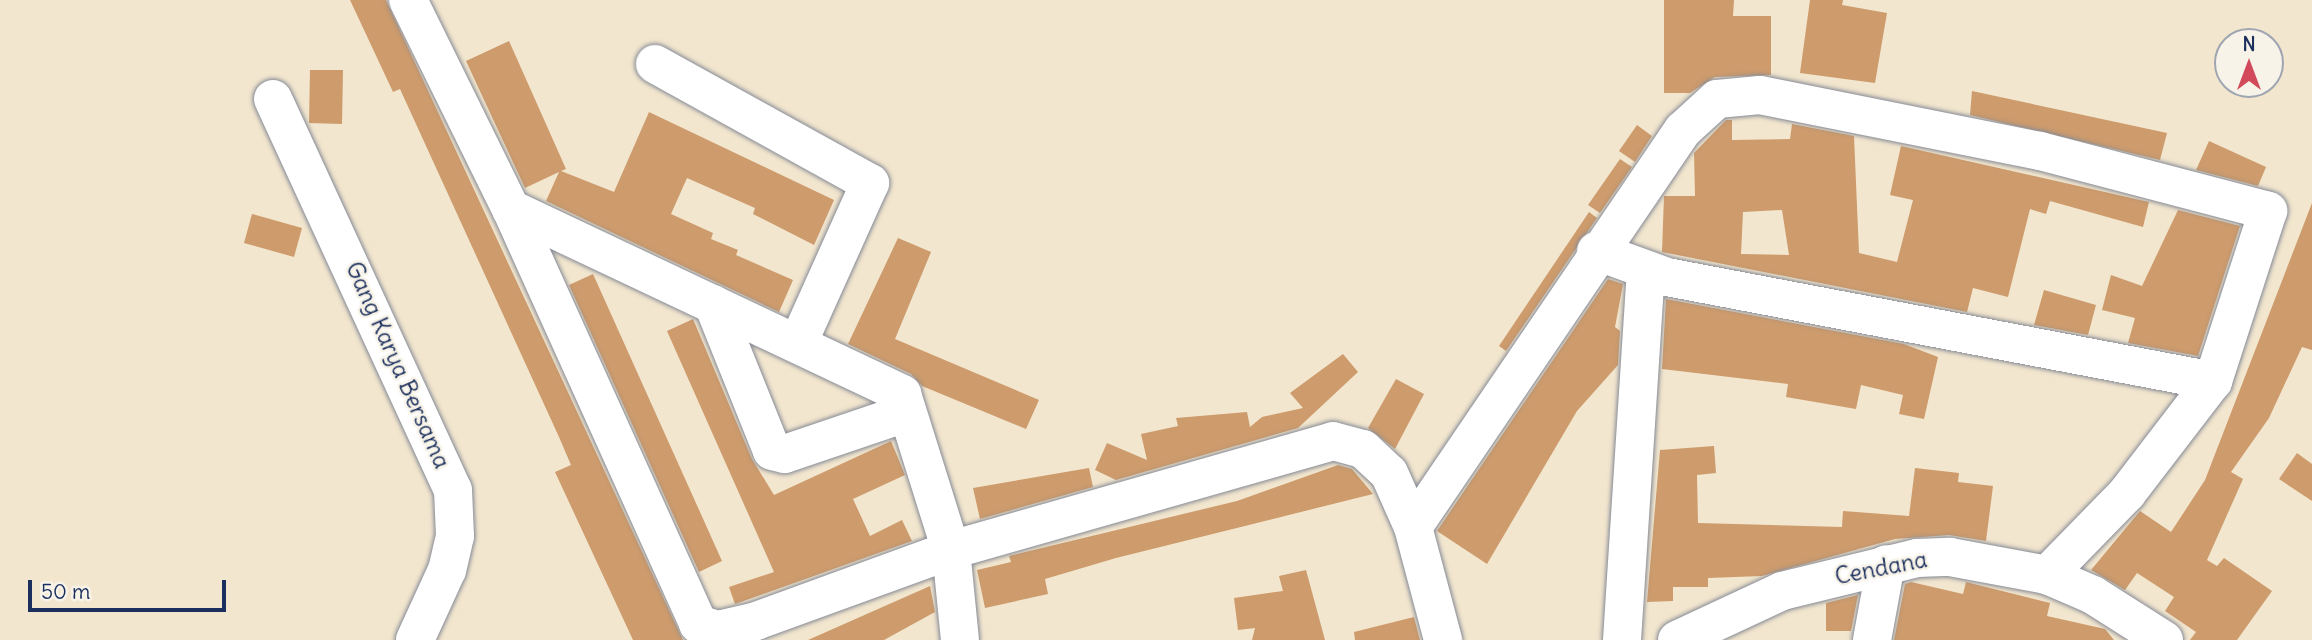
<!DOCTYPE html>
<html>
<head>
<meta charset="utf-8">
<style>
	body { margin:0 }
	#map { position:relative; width:2312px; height:640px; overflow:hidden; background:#f2e6ce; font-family:Delius,sans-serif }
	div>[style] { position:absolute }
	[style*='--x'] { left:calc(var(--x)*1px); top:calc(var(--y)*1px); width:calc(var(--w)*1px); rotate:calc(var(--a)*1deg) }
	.building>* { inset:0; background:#cd9b6c }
	.roads { filter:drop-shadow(0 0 2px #868a96) drop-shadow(0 0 2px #868a96) }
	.minor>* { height:38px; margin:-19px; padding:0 19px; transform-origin:19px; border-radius:19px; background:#fff }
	span { translate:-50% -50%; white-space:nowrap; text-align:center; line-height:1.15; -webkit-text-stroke:5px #f7f3e8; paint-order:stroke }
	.street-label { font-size:23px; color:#1b2f5e }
	.north { position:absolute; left:2214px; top:28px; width:70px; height:70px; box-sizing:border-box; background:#f7f3e8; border:2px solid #9fa5b1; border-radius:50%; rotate:0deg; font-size:19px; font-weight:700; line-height:28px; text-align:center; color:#1b2f5e }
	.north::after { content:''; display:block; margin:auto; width:24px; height:32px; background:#d1495b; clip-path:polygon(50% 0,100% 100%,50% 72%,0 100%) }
	.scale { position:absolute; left:28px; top:580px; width:198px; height:32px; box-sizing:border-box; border:4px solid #1b2f5e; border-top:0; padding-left:9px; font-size:21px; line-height:24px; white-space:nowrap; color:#1b2f5e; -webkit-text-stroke:5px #f7f3e8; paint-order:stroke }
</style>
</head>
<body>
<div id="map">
	<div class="building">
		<i style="clip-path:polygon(350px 0,386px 0,683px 640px,633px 640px,555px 472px,571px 465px,559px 437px,400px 89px,393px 92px)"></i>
		<i style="clip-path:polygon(1664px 0,1734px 0,1733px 16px,1771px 16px,1771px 75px,1715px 77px,1690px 93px,1664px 93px)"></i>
		<i style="clip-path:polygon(1810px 0,1843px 0,1842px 5px,1887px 13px,1875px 83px,1800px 73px)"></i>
		<i style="clip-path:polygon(509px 41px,566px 169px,561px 171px,614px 192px,649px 112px,834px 200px,814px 245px,753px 214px,755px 208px,687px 178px,671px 214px,713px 233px,711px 239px,738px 250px,736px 255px,793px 280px,779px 312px,546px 201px,559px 172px,525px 188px,466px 61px)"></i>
		<i style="clip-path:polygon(310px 70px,343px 70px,342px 124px,309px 123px)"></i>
		<i style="clip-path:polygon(1972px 91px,2167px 133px,2160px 160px,1970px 115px)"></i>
		<i style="clip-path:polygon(evenodd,1726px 120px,1732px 120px,1732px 140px,1790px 139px,1792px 124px,1854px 136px,1859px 253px,1897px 262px,1913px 200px,1890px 195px,1901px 146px,2149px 202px,2143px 227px,2050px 201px,2046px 214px,2030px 209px,2008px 297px,1973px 288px,1967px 312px,1662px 252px,1664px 196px,1695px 196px,1694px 153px,1726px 120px,1782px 210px,1789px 255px,1741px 254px,1743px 212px,1782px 210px)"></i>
		<i style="clip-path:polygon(1637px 125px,1652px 136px,1635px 162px,1619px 151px)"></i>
		<i style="clip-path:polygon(2209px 141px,2266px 167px,2258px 186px,2196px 170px)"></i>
		<i style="clip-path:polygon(1620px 159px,1632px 167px,1600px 213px,1588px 205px)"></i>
		<i style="clip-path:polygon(2312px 203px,2312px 350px,2302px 347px,2269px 418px,2231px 472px,2243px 479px,2207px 560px,2217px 566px,2224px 558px,2272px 591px,2237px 640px,2190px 640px,2196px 632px,2165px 611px,2174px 597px,2137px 573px,2125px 590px,2091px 570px,2140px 511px,2171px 532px,2205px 480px)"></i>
		<i style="clip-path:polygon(2178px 210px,2240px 226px,2198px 356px,2128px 343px,2135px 318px,2102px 310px,2111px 275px,2142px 286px)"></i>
		<i style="clip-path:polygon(1589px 212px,1597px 218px,1506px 351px,1499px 346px)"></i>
		<i style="clip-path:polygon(252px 214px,302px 228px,294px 257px,244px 243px)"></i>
		<i style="clip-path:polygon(898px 238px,931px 252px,895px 339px,1039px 400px,1026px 429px,922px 386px,911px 374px,848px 344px)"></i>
		<i style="clip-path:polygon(593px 274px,722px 561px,699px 572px,569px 285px)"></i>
		<i style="clip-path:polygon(1608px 279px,1623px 284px,1615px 327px,1620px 331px,1618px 365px,1577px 411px,1487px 564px,1437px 531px)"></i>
		<i style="clip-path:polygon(2044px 290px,2096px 305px,2088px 335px,2034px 325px)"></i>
		<i style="clip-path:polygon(1666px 299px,1904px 344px,1938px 357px,1924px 419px,1899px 414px,1903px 395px,1861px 385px,1856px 409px,1786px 397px,1788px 384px,1662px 369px)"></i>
		<i style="clip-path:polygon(693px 319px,752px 459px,774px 495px,891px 441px,905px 475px,853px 499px,870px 536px,902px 520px,912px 541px,735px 604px,729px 587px,774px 572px,667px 331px)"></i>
		<i style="clip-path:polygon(1343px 354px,1358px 372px,1298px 428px,1116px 480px,1095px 470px,1107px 443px,1147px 460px,1141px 434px,1178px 426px,1176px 418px,1247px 412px,1250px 427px,1262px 417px,1303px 408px,1290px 393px)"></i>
		<i style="clip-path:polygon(1396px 379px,1424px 394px,1395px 449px,1368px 428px)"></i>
		<i style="clip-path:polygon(1714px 446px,1716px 473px,1697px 475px,1698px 523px,1842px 527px,1843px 511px,1909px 516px,1915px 468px,1959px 473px,1958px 482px,1993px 486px,1986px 541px,1949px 535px,1895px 539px,1762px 576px,1708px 578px,1708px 587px,1673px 587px,1673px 601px,1647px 602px,1660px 450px)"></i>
		<i style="clip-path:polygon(2297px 453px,2312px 464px,2312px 501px,2279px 479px)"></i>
		<i style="clip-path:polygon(1338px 465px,1352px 469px,1373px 494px,1116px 558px,1045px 579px,1048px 594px,985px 608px,977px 570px,1011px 562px,1009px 556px,1237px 501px)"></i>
		<i style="clip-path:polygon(1089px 468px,1093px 487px,980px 519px,973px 488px)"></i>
		<i style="clip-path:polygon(1306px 570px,1325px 640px,1252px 640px,1255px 628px,1238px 630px,1234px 598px,1283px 591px,1279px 576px)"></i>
		<i style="clip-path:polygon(1911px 582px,1963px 594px,1966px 582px,2050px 603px,2047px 616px,2105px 629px,2114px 640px,1894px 640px,1905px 584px)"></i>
		<i style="clip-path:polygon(930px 586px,935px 612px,884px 640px,808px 640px)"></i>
		<i style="clip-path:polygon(1858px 595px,1851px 631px,1826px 631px,1826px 603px)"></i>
		<i style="clip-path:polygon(1414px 617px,1420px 640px,1355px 640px,1354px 632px)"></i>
	</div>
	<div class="roads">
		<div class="minor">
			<i style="--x:408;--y:0;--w:233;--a:63.8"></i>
			<i style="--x:511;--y:209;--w:455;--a:65.7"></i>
			<i style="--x:698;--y:624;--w:21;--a:17"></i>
			<i style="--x:718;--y:630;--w:39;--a:-13"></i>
			<i style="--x:756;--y:621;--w:208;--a:-20"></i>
			<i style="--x:951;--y:550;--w:397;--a:-15.9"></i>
			<i style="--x:1333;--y:441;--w:31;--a:15"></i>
			<i style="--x:1363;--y:449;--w:35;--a:43"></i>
			<i style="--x:1389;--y:473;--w:59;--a:66"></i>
			<i style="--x:1413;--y:527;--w:117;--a:75.1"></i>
			<i style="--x:655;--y:64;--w:246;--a:29"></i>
			<i style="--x:870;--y:183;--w:175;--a:114.2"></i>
			<i style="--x:273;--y:99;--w:430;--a:65.3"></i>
			<i style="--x:453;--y:490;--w:46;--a:87.5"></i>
			<i style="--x:455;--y:536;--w:35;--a:103"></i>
			<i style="--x:447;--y:570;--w:77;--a:114.6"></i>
			<i style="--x:511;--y:209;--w:433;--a:25.3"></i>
			<i style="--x:902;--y:394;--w:164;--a:72.6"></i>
			<i style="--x:951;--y:550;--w:90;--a:84.3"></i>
			<i style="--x:1596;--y:251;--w:76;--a:20.1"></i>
			<i style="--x:1667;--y:277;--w:556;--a:10.78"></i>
			<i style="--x:713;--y:304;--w:158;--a:68.1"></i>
			<i style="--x:772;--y:451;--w:13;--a:13"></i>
			<i style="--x:785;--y:454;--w:128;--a:-18.7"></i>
			<i style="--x:1413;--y:527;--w:480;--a:-55.8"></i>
			<i style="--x:1683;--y:130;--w:46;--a:-42.4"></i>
			<i style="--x:1717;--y:99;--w:43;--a:-5.3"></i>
			<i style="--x:1760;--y:95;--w:286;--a:11.3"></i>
			<i style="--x:2040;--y:151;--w:236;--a:14.7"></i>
			<i style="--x:2268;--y:211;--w:179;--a:107.9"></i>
			<i style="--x:2213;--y:381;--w:141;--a:127.5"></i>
			<i style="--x:2127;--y:493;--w:115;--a:134.3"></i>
			<i style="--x:1622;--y:640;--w:369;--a:-86.3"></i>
			<i style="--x:1677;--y:640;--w:116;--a:-25"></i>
			<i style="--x:1782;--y:591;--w:139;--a:-13.7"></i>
			<i style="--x:1917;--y:558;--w:33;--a:-2"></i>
			<i style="--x:1950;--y:557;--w:99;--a:10.5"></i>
			<i style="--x:2047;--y:575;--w:50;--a:23.5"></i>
			<i style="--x:2093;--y:595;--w:84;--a:32.4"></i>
			<i style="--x:1872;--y:640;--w:77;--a:-79.6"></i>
		</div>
	</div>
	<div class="street-label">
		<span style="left:398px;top:365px;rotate:66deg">Gang Karya Bersama</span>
		<span style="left:1881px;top:568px;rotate:-11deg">Cendana</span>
	</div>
	<div class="north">N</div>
	<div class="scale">50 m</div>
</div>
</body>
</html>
